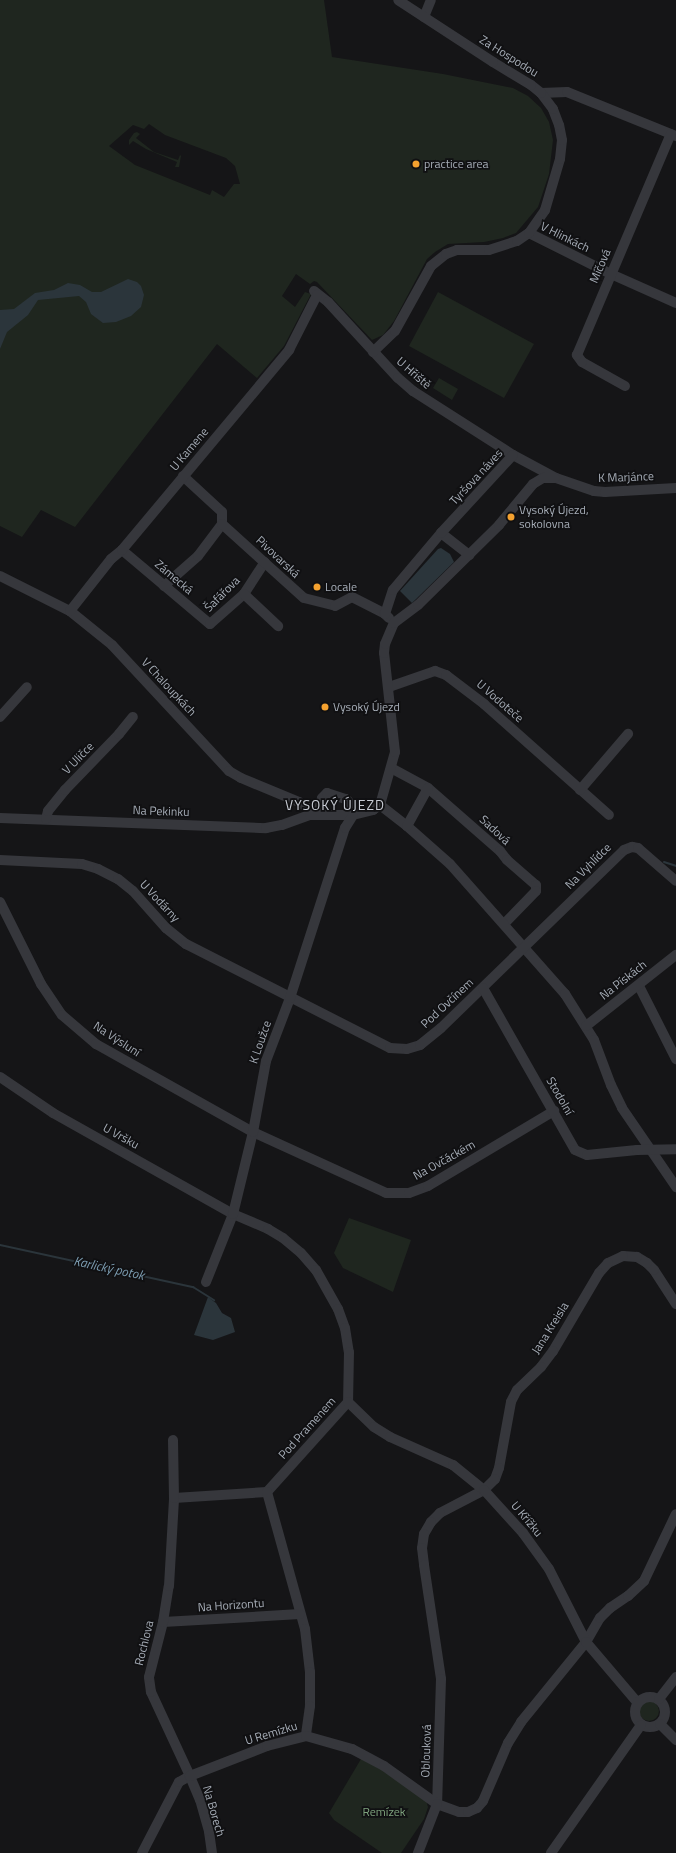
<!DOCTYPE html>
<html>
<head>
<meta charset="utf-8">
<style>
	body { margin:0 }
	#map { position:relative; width:676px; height:1853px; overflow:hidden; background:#151517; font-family:"Titillium Web",sans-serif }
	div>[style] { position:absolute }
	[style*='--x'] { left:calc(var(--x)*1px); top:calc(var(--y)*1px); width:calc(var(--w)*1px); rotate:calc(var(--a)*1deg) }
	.green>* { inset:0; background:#1f261f }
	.round { border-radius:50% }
	.water>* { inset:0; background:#2b353b }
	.stream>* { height:2px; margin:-1px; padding:0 1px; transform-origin:1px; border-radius:1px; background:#2b353b }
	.minor>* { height:10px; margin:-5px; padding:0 5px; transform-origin:5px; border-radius:5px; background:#36373c }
	.minor>.ring { margin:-5px; padding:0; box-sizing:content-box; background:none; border:10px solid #36373c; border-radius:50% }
	.dots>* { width:11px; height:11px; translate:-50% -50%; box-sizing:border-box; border:2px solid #101012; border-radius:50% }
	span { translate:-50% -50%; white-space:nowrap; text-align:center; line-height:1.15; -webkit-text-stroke:3.5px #101012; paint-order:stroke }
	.street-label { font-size:12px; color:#a6adb7 }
	.poi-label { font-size:12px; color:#a6adb7 }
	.left { translate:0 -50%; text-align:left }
	.park-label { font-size:12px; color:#7ea27d }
	.water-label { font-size:13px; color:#7d9eb3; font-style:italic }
	.quarter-label { font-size:14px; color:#c7cbd3; letter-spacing:1px }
</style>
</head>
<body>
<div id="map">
	<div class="green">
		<i style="clip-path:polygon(evenodd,0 0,324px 0,332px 57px,443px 74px,513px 88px,528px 96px,541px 108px,549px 122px,553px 140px,549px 174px,538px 207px,516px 233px,503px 238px,484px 242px,448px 244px,435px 252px,427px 259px,394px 321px,383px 335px,372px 340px,317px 282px,314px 281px,310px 284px,296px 274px,282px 296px,295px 307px,305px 292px,311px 294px,284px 346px,257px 378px,217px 344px,75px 527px,41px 510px,22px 537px,0 526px,0 0,149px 124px,165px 135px,226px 158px,235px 166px,240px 184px,234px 184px,224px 197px,212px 190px,210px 195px,135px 165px,109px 146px,133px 125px,144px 129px,149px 124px)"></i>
		<i style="clip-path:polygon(137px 132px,140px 134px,136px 138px,154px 152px,178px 160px,180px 155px,181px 156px,179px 167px,175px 167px,177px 162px,146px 149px,133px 141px,129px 145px,129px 140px,134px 133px)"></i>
		<i style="clip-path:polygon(438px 292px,534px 344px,504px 398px,409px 346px)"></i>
		<i style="clip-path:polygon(439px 378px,458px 389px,452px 400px,433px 388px)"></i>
		<i style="clip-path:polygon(349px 1218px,411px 1240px,393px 1292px,343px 1268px,334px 1253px)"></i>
		<i class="round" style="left:639px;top:1701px;width:20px;height:20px"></i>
		<i style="clip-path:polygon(365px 1756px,425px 1797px,428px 1807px,424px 1819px,401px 1853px,382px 1853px,334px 1820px,329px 1813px,361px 1759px)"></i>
	</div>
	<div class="water">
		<i style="clip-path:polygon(128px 279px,137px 282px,141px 286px,144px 295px,141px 307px,131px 316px,116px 322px,103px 323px,91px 314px,86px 302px,79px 296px,38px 300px,28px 315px,7px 332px,0 349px,0 310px,14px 309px,35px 293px,54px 290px,68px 283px,80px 285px,92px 292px,101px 292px)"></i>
		<i style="clip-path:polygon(441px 548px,450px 554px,454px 562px,412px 603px,400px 591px,438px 549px)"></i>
		<i style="clip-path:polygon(208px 1297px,216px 1303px,222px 1313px,231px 1318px,235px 1332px,213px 1340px,194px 1335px)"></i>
	</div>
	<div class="stream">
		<i style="--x:664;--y:862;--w:13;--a:18"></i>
		<i style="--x:0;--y:1245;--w:198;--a:12.3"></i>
		<i style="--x:193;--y:1287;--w:25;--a:32"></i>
	</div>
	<div class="minor">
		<i style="--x:424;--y:17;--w:18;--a:-68"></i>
		<i style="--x:541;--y:93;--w:26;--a:-2"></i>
		<i style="--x:567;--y:92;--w:118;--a:22"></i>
		<i style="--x:529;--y:233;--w:92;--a:26.6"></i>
		<i style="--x:611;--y:274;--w:71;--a:24"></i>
		<i style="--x:314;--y:291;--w:18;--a:38"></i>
		<i style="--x:328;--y:302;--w:103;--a:47.4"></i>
		<i style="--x:398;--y:378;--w:20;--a:41"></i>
		<i style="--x:413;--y:391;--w:119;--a:32.6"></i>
		<i style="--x:513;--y:455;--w:49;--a:28.1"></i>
		<i style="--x:556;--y:478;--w:40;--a:18.9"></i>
		<i style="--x:594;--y:491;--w:11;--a:5"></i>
		<i style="--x:605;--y:492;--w:71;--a:-3.2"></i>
		<i style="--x:373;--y:352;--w:30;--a:-44"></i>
		<i style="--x:395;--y:331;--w:74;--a:-61"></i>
		<i style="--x:431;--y:266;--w:19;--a:-39"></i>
		<i style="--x:446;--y:254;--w:12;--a:-20"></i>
		<i style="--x:457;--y:250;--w:32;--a:0"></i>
		<i style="--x:489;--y:250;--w:29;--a:-18"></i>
		<i style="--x:517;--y:241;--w:14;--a:-34"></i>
		<i style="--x:529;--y:233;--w:28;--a:-55"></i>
		<i style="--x:545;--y:210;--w:53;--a:-73.6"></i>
		<i style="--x:560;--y:159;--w:19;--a:-84"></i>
		<i style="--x:562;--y:140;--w:15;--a:-101"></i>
		<i style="--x:559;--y:125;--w:17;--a:-111"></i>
		<i style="--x:553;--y:109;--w:20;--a:-127"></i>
		<i style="--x:541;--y:93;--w:13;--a:-141"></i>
		<i style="--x:531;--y:85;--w:44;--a:-148.8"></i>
		<i style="--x:493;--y:62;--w:113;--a:-146.9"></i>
		<i style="--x:625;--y:386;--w:49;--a:-150.8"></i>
		<i style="--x:582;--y:362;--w:9;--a:-126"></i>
		<i style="--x:577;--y:355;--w:240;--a:-67"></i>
		<i style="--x:183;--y:476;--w:53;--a:42.7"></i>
		<i style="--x:222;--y:512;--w:12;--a:90"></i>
		<i style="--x:441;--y:533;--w:36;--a:38"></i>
		<i style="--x:122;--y:550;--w:115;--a:40.1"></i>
		<i style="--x:210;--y:624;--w:45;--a:-41.4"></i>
		<i style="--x:244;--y:594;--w:38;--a:-57"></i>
		<i style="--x:0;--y:576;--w:78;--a:26.6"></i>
		<i style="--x:70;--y:611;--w:54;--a:39"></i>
		<i style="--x:112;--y:645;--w:172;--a:47.1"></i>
		<i style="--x:229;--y:771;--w:14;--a:30"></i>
		<i style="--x:241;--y:778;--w:63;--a:22.5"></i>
		<i style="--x:299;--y:802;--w:22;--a:32"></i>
		<i style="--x:164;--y:586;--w:45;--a:-41.4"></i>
		<i style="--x:198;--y:556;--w:40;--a:-53"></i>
		<i style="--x:222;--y:524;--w:110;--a:42.1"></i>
		<i style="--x:304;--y:598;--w:32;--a:14"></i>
		<i style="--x:335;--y:606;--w:19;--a:-28"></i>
		<i style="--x:352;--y:597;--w:37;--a:27"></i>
		<i style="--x:244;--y:594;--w:47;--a:43.3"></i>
		<i style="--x:70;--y:611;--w:66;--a:-51.7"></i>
		<i style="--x:111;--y:559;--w:14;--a:-39"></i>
		<i style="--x:122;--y:550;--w:261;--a:-50.1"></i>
		<i style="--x:289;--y:350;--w:62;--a:-63"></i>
		<i style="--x:389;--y:618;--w:6;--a:-135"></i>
		<i style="--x:385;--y:614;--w:25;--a:-72"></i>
		<i style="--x:393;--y:590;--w:75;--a:-49.9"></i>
		<i style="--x:441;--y:533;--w:106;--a:-47.3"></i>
		<i style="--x:389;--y:687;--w:49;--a:-19.2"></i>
		<i style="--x:435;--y:671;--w:12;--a:20"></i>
		<i style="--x:446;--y:675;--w:48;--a:37.3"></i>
		<i style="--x:484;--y:704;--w:167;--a:41.6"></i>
		<i style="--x:0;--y:717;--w:40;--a:-48"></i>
		<i style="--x:391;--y:768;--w:42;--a:28.4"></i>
		<i style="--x:428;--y:788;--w:96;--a:41.2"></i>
		<i style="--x:500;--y:851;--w:11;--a:52"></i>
		<i style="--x:507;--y:860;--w:38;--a:41"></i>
		<i style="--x:536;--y:885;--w:6;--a:90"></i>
		<i style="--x:536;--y:891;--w:46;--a:134.1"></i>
		<i style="--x:580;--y:790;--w:74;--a:-49.4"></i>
		<i style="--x:380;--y:805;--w:34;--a:38"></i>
		<i style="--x:407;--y:826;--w:57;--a:41.5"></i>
		<i style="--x:450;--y:864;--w:174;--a:48.5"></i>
		<i style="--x:565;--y:994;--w:54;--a:57.8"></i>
		<i style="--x:594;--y:1040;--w:48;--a:69.3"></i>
		<i style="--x:611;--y:1085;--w:25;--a:64"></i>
		<i style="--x:622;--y:1108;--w:96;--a:55.6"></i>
		<i style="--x:380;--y:805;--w:55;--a:-74.2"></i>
		<i style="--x:395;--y:752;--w:100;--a:-96.3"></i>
		<i style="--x:384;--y:653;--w:9;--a:-84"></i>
		<i style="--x:385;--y:644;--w:23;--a:-67"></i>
		<i style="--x:394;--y:623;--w:30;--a:-37"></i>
		<i style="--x:418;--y:605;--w:114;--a:-44.6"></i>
		<i style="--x:499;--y:525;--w:53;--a:-50.3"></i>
		<i style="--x:533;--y:484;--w:12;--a:-31"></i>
		<i style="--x:543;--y:478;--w:12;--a:0"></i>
		<i style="--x:318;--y:814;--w:16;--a:-76"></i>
		<i style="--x:322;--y:798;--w:7;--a:-45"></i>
		<i style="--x:327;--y:793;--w:20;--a:18"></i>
		<i style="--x:346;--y:799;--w:8;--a:45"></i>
		<i style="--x:352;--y:805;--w:10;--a:84"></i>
		<i style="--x:0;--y:818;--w:266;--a:2.2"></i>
		<i style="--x:266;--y:828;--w:16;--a:-11"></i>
		<i style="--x:282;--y:825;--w:30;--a:-20"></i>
		<i style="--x:310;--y:815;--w:43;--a:0"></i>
		<i style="--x:353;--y:815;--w:21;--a:-14"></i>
		<i style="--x:373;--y:810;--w:9;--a:-36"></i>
		<i style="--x:46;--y:819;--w:8;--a:-76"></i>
		<i style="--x:48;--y:811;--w:27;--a:-51"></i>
		<i style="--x:65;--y:790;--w:78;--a:-46"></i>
		<i style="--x:119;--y:734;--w:22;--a:-51"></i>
		<i style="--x:407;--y:826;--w:43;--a:-61.1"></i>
		<i style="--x:0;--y:860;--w:82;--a:2.8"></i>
		<i style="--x:82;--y:864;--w:17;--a:17"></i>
		<i style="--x:98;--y:869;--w:22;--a:27"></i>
		<i style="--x:118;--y:879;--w:19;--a:39"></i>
		<i style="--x:133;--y:891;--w:50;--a:48.3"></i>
		<i style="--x:166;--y:928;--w:26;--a:39"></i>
		<i style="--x:186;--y:944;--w:229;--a:27"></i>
		<i style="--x:390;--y:1048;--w:17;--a:3"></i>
		<i style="--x:407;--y:1049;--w:14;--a:-17"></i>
		<i style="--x:420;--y:1045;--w:27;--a:-39"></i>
		<i style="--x:441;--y:1028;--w:255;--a:-44.2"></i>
		<i style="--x:624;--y:850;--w:9;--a:-21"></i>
		<i style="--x:632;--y:847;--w:6;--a:9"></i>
		<i style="--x:638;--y:848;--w:50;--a:41"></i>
		<i style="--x:0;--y:902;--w:92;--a:63.4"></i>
		<i style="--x:41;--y:984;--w:37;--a:56"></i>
		<i style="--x:62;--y:1015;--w:45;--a:40.5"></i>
		<i style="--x:96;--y:1044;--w:180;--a:29.3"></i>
		<i style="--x:253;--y:1132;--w:146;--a:24.6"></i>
		<i style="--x:386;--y:1193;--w:23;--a:0"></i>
		<i style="--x:409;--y:1193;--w:20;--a:-20"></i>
		<i style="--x:428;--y:1186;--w:147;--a:-30.8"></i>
		<i style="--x:639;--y:986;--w:82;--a:63.1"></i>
		<i style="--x:483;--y:988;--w:186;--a:60.4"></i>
		<i style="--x:575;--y:1150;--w:13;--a:23"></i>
		<i style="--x:587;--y:1155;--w:50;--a:-5.7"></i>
		<i style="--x:637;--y:1150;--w:39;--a:-1"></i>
		<i style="--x:586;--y:1026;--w:115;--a:-38.3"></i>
		<i style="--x:0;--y:1077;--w:64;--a:34.2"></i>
		<i style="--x:53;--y:1113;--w:206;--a:29.3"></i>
		<i style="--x:233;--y:1214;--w:38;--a:23"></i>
		<i style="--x:268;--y:1229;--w:17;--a:31"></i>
		<i style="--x:283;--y:1238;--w:23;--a:40"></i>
		<i style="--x:301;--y:1253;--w:23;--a:49"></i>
		<i style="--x:316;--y:1270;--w:45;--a:60.6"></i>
		<i style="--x:338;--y:1309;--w:20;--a:70"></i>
		<i style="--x:345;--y:1328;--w:24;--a:81"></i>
		<i style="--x:349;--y:1352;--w:50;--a:91.1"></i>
		<i style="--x:348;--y:1402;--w:121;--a:132"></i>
		<i style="--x:267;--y:1492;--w:93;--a:176.3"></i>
		<i style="--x:206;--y:1282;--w:73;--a:-68.3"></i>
		<i style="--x:233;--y:1214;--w:84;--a:-76.3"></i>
		<i style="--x:253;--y:1132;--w:72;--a:-79.6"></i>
		<i style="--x:266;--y:1061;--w:67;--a:-69.1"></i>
		<i style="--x:290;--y:998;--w:179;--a:-72.1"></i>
		<i style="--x:345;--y:828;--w:15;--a:-58"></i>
		<i style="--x:676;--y:1304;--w:40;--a:-122.9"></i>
		<i style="--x:654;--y:1270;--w:10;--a:-135"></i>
		<i style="--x:647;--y:1263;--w:12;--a:-149"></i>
		<i style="--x:637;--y:1257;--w:14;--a:-176"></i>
		<i style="--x:623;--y:1256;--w:17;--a:155"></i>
		<i style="--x:608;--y:1263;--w:13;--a:132"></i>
		<i style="--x:599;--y:1273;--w:91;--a:120.5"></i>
		<i style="--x:553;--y:1351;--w:20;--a:127"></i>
		<i style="--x:541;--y:1367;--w:33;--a:136"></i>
		<i style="--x:517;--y:1390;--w:13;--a:117"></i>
		<i style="--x:511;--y:1402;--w:67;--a:100.3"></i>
		<i style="--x:499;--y:1468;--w:12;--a:110"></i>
		<i style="--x:495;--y:1479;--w:16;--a:135"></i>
		<i style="--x:484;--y:1490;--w:50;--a:152.4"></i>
		<i style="--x:440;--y:1513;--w:13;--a:135"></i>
		<i style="--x:431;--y:1522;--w:14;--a:120"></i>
		<i style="--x:424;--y:1534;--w:14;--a:98"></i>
		<i style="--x:422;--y:1548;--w:17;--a:83"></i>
		<i style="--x:424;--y:1565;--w:115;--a:81.5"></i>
		<i style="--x:441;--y:1679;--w:125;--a:91.8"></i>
		<i style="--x:437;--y:1804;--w:23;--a:20"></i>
		<i style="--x:459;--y:1812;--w:9;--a:0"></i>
		<i style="--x:468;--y:1812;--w:10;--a:-24"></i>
		<i style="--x:477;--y:1808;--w:9;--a:-49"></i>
		<i style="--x:483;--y:1801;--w:63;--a:-66.7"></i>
		<i style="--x:508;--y:1743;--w:25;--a:-58"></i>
		<i style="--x:521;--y:1722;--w:103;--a:-50.9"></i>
		<i style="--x:586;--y:1642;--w:28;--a:-60"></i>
		<i style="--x:600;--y:1618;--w:14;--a:-45"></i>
		<i style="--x:610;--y:1608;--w:22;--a:-34"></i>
		<i style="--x:628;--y:1596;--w:22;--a:-43"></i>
		<i style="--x:644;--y:1581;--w:74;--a:-64.5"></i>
		<i style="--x:348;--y:1402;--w:36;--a:44"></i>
		<i style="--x:374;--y:1427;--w:19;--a:32"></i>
		<i style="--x:390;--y:1437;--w:69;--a:24"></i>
		<i style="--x:453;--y:1465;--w:40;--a:39"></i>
		<i style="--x:484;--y:1490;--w:58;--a:47.8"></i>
		<i style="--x:523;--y:1533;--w:44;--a:54.2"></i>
		<i style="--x:549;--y:1569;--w:82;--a:63.1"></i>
		<i style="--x:586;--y:1642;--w:79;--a:49.6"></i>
		<i style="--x:267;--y:1492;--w:142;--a:74.5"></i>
		<i style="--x:305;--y:1629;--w:43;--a:83.4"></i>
		<i style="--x:310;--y:1672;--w:34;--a:90"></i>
		<i style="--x:310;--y:1706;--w:30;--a:98"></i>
		<i style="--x:163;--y:1622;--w:137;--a:-3.3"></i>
		<i class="ring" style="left:635px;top:1697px;width:20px;height:20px"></i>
		<i style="--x:659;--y:1699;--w:28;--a:-52"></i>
		<i style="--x:660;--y:1724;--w:23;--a:45"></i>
		<i style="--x:142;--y:1853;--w:80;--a:-62.5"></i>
		<i style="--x:179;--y:1782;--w:13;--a:-29"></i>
		<i style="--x:190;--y:1776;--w:93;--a:-114.9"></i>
		<i style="--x:151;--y:1692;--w:15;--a:-98"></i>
		<i style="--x:149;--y:1677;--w:57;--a:-75.7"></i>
		<i style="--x:163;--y:1622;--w:36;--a:-81"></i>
		<i style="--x:169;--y:1586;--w:88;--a:-86.7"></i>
		<i style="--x:174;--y:1498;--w:58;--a:-91"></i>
		<i style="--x:212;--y:1853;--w:22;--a:-98"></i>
		<i style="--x:209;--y:1831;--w:32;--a:-106"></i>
		<i style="--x:200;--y:1800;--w:26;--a:-113"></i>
		<i style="--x:190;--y:1776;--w:83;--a:-21.3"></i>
		<i style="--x:267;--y:1746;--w:40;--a:-14.4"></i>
		<i style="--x:306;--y:1736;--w:48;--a:15.8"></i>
		<i style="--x:352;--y:1749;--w:36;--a:28"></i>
		<i style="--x:384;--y:1766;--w:65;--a:35.6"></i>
		<i style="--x:437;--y:1804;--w:53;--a:111.2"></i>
		<i style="--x:551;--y:1853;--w:156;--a:-54.9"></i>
	</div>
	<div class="dots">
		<i style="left:416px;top:164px;background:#f4a12f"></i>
		<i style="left:511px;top:517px;background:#f4a12f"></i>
		<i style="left:317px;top:587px;background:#f4a12f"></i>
		<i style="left:325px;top:707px;background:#f4a12f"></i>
	</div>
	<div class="street-label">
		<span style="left:509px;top:56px;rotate:32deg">Za Hospodou</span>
		<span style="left:565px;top:237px;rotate:26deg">V Hlinkách</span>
		<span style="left:600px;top:266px;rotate:-67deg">Míčová</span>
		<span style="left:414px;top:373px;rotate:41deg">U Hřiště</span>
		<span style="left:189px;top:449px;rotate:-50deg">U Kamene</span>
		<span style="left:476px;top:477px;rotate:-47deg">Tyršova náves</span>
		<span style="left:626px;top:477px;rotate:-2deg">K Marjánce</span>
		<span style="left:278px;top:557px;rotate:43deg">Pivovarská</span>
		<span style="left:174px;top:577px;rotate:40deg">Zámecká</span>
		<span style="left:222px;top:594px;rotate:-45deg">Šafářova</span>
		<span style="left:169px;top:687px;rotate:47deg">V Chaloupkách</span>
		<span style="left:500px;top:701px;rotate:41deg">U Vodoteče</span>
		<span style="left:78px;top:758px;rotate:-46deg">V Uličce</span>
		<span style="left:161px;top:811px;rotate:2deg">Na Pekinku</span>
		<span style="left:495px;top:830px;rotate:43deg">Sadová</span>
		<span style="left:588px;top:866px;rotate:-45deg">Na Vyhlídce</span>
		<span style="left:160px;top:901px;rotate:47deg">U Vodárny</span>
		<span style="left:623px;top:980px;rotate:-38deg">Na Pískách</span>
		<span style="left:447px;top:1003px;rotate:-43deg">Pod Ovčínem</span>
		<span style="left:117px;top:1039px;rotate:33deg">Na Výsluní</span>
		<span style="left:260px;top:1042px;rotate:-71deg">K Loužce</span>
		<span style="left:560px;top:1096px;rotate:60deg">Stodolní</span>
		<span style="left:121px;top:1136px;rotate:29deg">U Vršku</span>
		<span style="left:444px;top:1160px;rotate:-29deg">Na Ovčáckém</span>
		<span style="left:550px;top:1328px;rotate:-58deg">Jana Kreisla</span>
		<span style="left:307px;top:1428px;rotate:-48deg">Pod Pramenem</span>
		<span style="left:527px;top:1519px;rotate:50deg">U Křížku</span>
		<span style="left:231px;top:1605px;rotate:-4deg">Na Horizontu</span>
		<span style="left:144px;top:1643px;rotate:-76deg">Rochlova</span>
		<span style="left:271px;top:1733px;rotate:-17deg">U Remízku</span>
		<span style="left:426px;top:1751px;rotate:-88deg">Oblouková</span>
		<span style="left:214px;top:1811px;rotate:74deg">Na Borech</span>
	</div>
	<div class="poi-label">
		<span class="left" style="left:424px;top:164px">practice area</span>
		<span class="left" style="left:519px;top:517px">Vysoký Újezd,<br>sokolovna</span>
		<span class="left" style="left:325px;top:587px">Locale</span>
		<span class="left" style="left:333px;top:707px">Vysoký Újezd</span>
	</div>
	<div class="park-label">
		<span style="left:384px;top:1812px">Remízek</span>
	</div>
	<div class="water-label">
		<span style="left:109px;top:1268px;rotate:12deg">Karlický potok</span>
	</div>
	<div class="quarter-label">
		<span style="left:335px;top:805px">VYSOKÝ ÚJEZD</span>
	</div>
</div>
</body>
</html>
